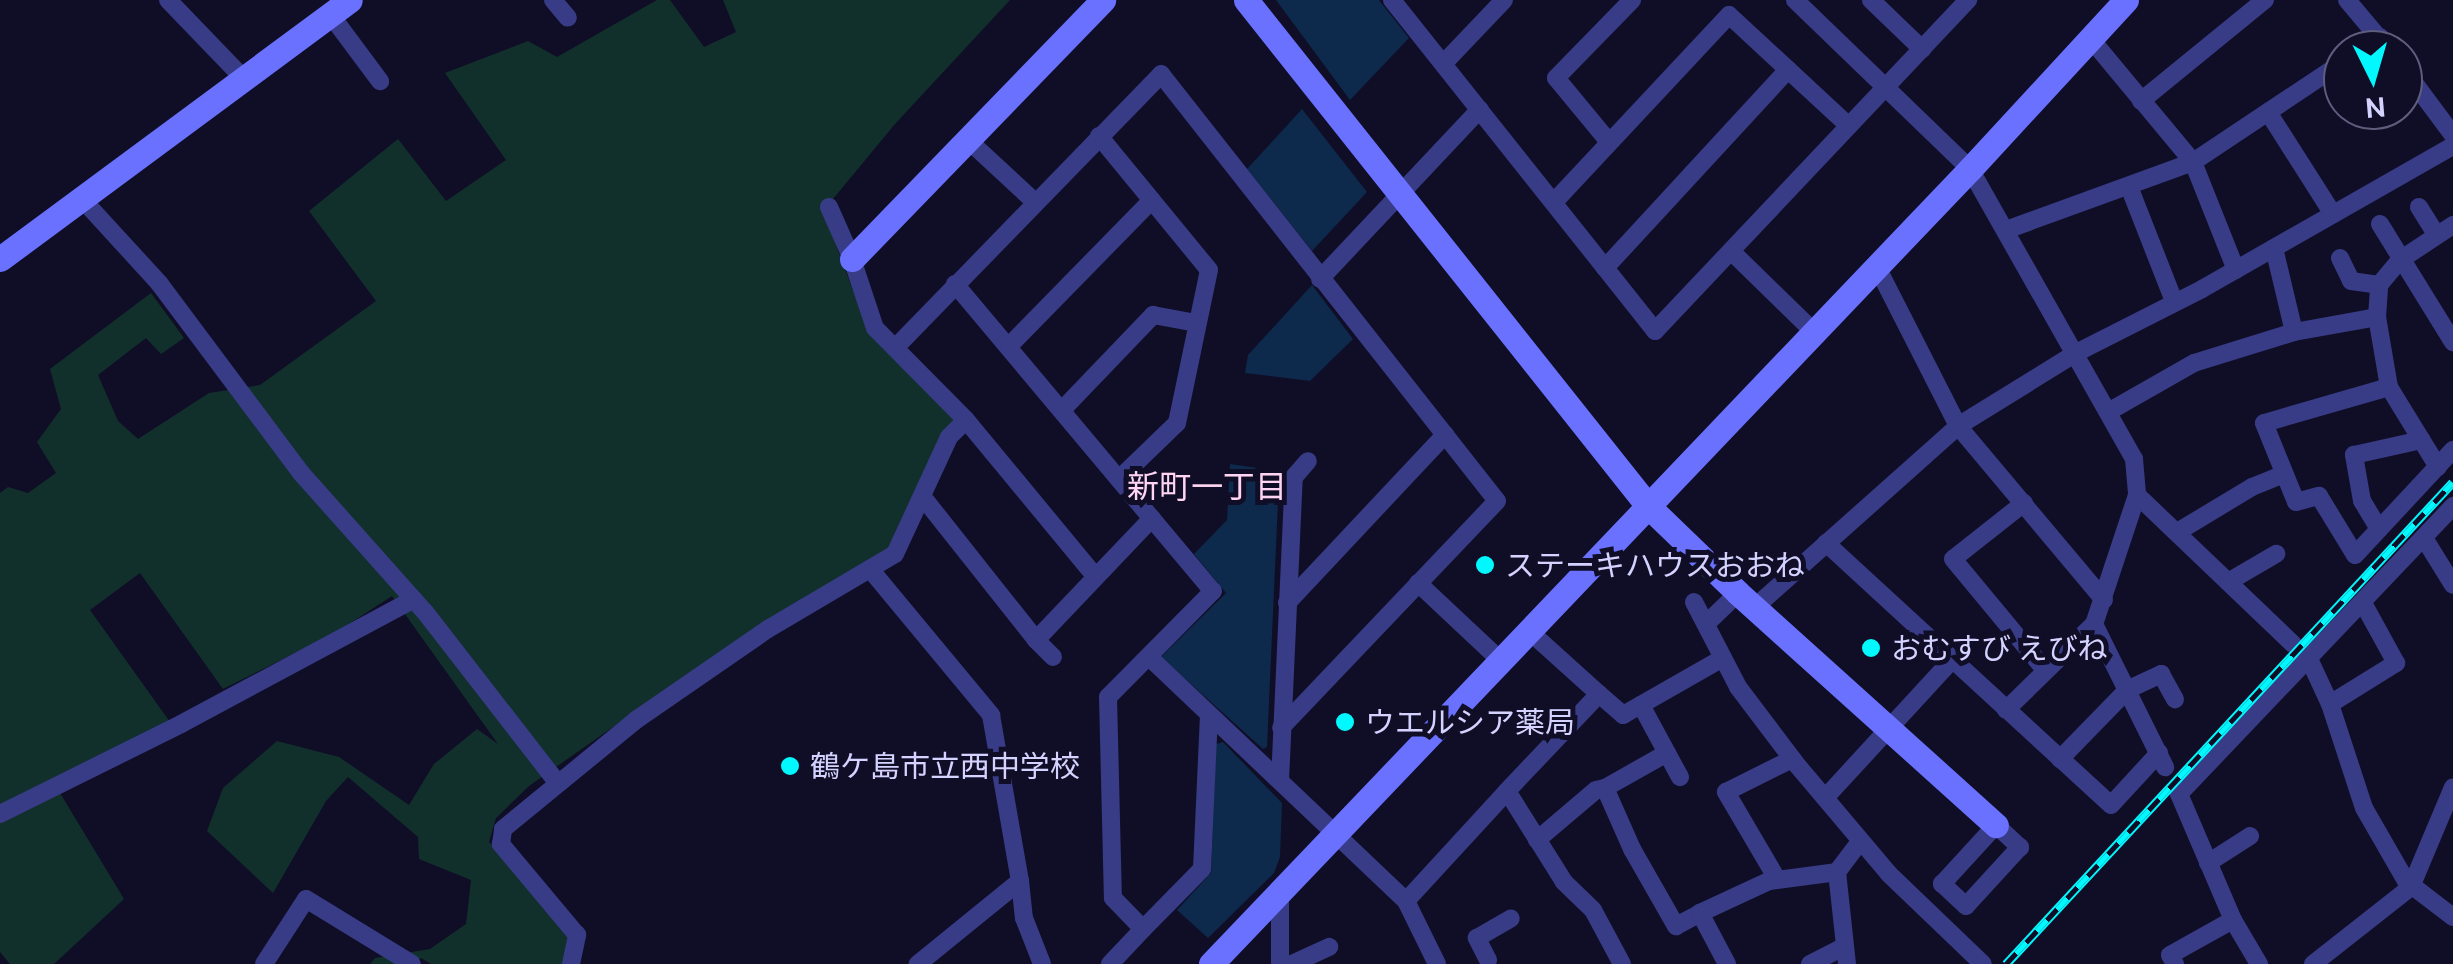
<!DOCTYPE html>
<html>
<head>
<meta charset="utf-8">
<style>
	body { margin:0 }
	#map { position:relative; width:2453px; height:964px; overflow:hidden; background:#100e26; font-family:Ubuntu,"Noto Sans JP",sans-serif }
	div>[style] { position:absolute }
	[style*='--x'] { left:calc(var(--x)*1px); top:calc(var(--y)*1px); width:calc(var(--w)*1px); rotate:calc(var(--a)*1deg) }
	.green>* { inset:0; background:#11302c }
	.water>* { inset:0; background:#0d294b }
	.street>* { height:18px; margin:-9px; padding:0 9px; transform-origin:9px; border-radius:9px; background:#383b86 }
	.secondary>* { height:25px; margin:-12.5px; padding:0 12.5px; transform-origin:12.5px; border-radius:12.5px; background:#6a71ff }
	.rail>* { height:9px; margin-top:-4.5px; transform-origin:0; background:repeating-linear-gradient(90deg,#100e26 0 15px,#00f8fe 0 30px); box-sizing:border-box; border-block:2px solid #00f8fe }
	.dots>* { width:28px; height:28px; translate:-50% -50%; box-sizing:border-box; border:5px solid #100e26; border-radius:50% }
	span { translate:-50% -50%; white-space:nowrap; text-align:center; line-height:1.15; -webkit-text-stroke:10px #100e26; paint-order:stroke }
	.poi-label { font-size:30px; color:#d4d3ff }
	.left { translate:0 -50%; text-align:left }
	.neighbourhood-label { font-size:32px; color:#ffd5f3 }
	.north { position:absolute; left:2323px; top:30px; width:100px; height:100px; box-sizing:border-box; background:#100e26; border:2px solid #5e5d7d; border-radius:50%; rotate:175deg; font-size:28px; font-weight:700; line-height:40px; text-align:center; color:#d4d3ff }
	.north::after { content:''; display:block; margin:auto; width:35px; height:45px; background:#00f8fe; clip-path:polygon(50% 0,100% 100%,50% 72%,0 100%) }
</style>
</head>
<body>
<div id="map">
	<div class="green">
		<i style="clip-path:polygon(657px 0,670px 0,704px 47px,736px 32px,723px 0,1010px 0,895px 124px,823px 211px,870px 335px,954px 419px,898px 538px,886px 551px,727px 647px,529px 786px,496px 818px,489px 842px,577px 935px,569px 964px,431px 964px,421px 958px,414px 964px,370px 964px,375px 958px,430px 949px,466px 924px,471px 880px,419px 859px,418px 837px,348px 777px,326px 801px,273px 893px,207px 831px,223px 788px,277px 741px,339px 757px,409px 805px,434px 764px,477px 729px,498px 744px,392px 596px,335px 633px,223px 689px,140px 573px,90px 610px,170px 722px,60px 793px,124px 899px,54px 964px,10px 964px,0 952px,0 493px,8px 487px,28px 493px,56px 473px,37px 442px,61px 409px,50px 369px,151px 293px,184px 338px,161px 354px,146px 338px,98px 375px,118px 421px,138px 439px,209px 393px,260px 385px,376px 301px,309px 211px,398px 139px,446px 201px,506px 160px,445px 73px,528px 41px,557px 57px)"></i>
	</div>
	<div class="water">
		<i style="clip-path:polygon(1276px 0,1379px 0,1409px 38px,1350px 100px)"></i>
		<i style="clip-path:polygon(1302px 109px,1367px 192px,1312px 251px,1247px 169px)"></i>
		<i style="clip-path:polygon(1312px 285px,1353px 339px,1310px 381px,1245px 373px,1248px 355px)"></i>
		<i style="clip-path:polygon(1230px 464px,1271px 470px,1279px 479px,1267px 747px,1263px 749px,1161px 657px,1226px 593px,1194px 554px,1227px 520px)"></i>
		<i style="clip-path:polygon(1223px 742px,1282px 803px,1280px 857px,1274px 873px,1208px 938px,1177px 910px,1211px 873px,1216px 744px)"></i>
	</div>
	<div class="street">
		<i style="--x:168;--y:0;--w:108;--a:46.1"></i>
		<i style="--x:553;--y:0;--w:23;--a:50"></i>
		<i style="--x:1392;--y:0;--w:423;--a:51.5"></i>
		<i style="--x:1655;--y:331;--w:456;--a:-46.6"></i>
		<i style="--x:1795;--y:0;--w:243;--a:44"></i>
		<i style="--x:1970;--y:169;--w:333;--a:60.5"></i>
		<i style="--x:2134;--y:459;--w:36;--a:85"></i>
		<i style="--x:2137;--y:495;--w:136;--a:108.4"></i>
		<i style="--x:2094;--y:624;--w:123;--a:135.7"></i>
		<i style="--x:1871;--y:0;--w:71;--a:43.9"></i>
		<i style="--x:2347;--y:0;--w:65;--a:50"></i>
		<i style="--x:330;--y:14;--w:84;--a:53.3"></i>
		<i style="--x:2090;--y:38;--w:161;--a:50.3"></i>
		<i style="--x:2193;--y:162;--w:116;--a:68.3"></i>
		<i style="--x:2361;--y:50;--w:23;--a:-34"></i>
		<i style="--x:1444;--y:63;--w:87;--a:-46.4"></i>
		<i style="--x:2403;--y:68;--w:84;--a:53.3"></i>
		<i style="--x:2141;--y:101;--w:160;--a:-39.2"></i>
		<i style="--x:2268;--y:112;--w:121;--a:57.5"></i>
		<i style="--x:1099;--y:136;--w:173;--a:50.6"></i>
		<i style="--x:1209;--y:270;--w:156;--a:101.8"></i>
		<i style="--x:1177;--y:423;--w:81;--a:136"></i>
		<i style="--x:968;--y:140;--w:91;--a:42.8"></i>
		<i style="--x:1609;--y:142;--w:83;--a:-129.6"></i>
		<i style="--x:1556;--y:78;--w:109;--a:-45.7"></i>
		<i style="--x:2130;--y:189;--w:120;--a:68.6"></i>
		<i style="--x:83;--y:200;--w:113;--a:47.5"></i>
		<i style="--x:159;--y:283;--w:237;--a:53.2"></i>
		<i style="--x:301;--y:473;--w:186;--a:48.3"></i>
		<i style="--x:425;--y:612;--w:215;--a:52.2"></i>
		<i style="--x:1554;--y:202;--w:256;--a:-46.9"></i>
		<i style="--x:1729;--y:15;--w:163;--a:42.8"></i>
		<i style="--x:829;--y:207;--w:57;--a:66.1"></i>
		<i style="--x:852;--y:259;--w:73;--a:71.6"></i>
		<i style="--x:875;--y:328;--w:129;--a:45.3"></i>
		<i style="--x:966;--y:420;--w:202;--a:50.4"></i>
		<i style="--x:2419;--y:207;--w:32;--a:58"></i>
		<i style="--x:2380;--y:224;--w:139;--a:58.3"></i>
		<i style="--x:2006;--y:230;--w:199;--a:-20"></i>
		<i style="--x:2193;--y:162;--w:180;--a:-33.7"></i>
		<i style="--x:2274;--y:248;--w:86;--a:76.6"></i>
		<i style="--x:1731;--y:251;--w:116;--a:44.3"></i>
		<i style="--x:2340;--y:258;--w:25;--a:64"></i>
		<i style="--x:2351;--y:281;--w:28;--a:8"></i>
		<i style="--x:1876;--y:265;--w:181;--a:63"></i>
		<i style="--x:1958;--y:426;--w:227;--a:50"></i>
		<i style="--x:1605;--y:268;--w:270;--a:-47.3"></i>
		<i style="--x:1320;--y:279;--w:233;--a:-46.7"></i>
		<i style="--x:955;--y:284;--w:401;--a:50"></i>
		<i style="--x:1213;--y:591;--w:149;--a:134.7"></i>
		<i style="--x:1108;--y:697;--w:201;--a:88.6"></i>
		<i style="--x:1113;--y:898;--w:43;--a:45.9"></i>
		<i style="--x:1143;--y:929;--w:84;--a:-45.5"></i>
		<i style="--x:1202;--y:869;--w:153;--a:-87.4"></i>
		<i style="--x:1009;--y:346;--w:204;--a:-45.6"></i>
		<i style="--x:895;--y:348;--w:382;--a:-45.8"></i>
		<i style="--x:1161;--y:74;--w:543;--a:51.8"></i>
		<i style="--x:1497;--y:501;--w:313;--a:133.6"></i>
		<i style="--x:2389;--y:387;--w:130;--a:163.9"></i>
		<i style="--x:2264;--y:423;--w:85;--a:67.9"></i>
		<i style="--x:2296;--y:502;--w:24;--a:-15"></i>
		<i style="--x:2319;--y:496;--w:69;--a:58.6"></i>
		<i style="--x:2355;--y:555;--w:144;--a:-47"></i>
		<i style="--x:1062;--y:410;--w:132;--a:-46.2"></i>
		<i style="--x:1153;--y:315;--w:44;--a:10.5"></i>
		<i style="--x:2108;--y:412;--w:99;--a:-29.7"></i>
		<i style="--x:2194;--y:363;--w:105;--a:-17.2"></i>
		<i style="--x:2294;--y:332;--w:84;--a:-10.2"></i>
		<i style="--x:2438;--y:467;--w:94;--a:-121.5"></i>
		<i style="--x:2389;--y:387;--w:71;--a:-99.7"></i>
		<i style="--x:2377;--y:317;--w:32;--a:-86"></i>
		<i style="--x:2379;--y:285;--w:33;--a:-50"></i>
		<i style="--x:2400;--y:260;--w:64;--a:-33.4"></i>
		<i style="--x:2137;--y:495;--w:216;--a:43.7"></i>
		<i style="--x:922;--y:496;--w:184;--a:51.6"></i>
		<i style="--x:1036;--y:640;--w:168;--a:-46.4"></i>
		<i style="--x:2024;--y:503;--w:90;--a:141.7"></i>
		<i style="--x:1953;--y:559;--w:144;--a:50.3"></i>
		<i style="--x:2379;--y:529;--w:33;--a:-121"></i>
		<i style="--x:2362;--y:501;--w:47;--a:-99.9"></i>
		<i style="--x:2354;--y:455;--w:69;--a:-12.6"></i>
		<i style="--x:2179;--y:531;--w:85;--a:-31.1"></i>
		<i style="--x:2252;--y:487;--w:32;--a:-22"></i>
		<i style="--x:2424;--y:538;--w:55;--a:58.3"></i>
		<i style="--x:1826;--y:543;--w:387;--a:42.6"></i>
		<i style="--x:2111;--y:805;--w:71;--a:-47.3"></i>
		<i style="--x:870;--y:569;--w:190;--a:50.3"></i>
		<i style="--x:991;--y:715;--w:169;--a:80.1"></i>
		<i style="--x:1020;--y:881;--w:132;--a:140.9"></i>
		<i style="--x:2228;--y:582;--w:56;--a:-30.3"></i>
		<i style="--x:1418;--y:583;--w:112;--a:43.2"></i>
		<i style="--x:1694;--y:602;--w:96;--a:62.6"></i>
		<i style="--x:1738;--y:687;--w:98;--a:52.9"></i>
		<i style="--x:1797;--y:765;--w:143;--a:49.8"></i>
		<i style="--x:1889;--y:874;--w:130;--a:43.8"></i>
		<i style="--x:1287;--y:603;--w:231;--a:-46.8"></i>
		<i style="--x:1754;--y:608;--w:273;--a:-41.7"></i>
		<i style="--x:1958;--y:426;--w:139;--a:-31.7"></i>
		<i style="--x:2076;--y:353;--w:141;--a:-26.9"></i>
		<i style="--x:2202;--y:289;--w:289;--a:-29.7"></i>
		<i style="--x:1706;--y:624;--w:45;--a:-44.1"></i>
		<i style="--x:2094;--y:624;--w:160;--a:63.6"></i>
		<i style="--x:1529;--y:631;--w:94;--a:42"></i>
		<i style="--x:1599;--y:694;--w:134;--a:133.5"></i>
		<i style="--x:1507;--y:791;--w:107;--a:57.9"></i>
		<i style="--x:1564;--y:882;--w:40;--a:44"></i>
		<i style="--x:1593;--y:910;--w:61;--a:61.8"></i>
		<i style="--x:1036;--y:640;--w:24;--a:45"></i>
		<i style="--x:1149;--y:657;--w:354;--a:43.5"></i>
		<i style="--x:1406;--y:901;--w:70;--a:63.8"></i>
		<i style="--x:2310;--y:661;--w:47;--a:65.1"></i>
		<i style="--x:2330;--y:704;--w:109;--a:71.9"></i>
		<i style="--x:2364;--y:808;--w:84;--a:60.1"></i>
		<i style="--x:2406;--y:881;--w:59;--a:37.5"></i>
		<i style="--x:1599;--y:694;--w:32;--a:41"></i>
		<i style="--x:1623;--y:715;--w:115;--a:-29.7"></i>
		<i style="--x:2330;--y:704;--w:78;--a:-31.8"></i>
		<i style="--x:2396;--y:663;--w:68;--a:-118.8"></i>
		<i style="--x:1641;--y:705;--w:82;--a:61.6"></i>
		<i style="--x:2060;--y:759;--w:96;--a:-45.8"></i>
		<i style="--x:2127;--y:690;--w:38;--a:-25"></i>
		<i style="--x:2161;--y:674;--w:29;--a:61"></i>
		<i style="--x:1280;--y:781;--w:304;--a:-87.4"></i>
		<i style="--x:1294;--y:477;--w:21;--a:-49"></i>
		<i style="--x:1605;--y:788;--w:71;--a:-29.4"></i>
		<i style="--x:1825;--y:798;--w:188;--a:-47.4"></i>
		<i style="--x:0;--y:814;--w:202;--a:-26.4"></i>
		<i style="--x:181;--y:724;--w:264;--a:-28.2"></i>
		<i style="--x:1996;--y:825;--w:33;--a:43"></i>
		<i style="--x:2020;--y:847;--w:80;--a:132.5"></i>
		<i style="--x:1966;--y:906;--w:33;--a:-137"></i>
		<i style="--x:1942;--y:884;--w:80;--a:-47.5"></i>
		<i style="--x:1537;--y:840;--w:77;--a:-40.3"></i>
		<i style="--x:1596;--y:790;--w:9;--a:-13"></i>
		<i style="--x:1605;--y:788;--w:67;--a:66.1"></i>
		<i style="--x:1632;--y:849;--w:89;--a:60.3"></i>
		<i style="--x:1676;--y:926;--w:27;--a:-28"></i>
		<i style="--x:2208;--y:863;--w:50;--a:-32.7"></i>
		<i style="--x:1777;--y:879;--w:101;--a:-120.4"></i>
		<i style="--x:1726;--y:792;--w:74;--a:-26.6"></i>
		<i style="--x:1020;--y:881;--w:37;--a:84"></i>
		<i style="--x:1024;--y:918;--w:49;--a:68.6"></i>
		<i style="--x:1280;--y:890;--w:74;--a:90"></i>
		<i style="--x:1406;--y:901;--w:149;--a:-47.4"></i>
		<i style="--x:1488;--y:960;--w:25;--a:-117"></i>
		<i style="--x:1477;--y:938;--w:39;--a:-30"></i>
		<i style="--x:264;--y:964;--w:77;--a:-57.1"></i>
		<i style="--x:306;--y:899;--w:124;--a:31.5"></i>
		<i style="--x:571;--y:964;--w:30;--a:-78"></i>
		<i style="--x:577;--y:935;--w:119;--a:-129.9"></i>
		<i style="--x:501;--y:844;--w:15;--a:-82"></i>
		<i style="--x:503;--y:829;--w:172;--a:-39.3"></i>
		<i style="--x:636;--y:720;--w:160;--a:-34.6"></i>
		<i style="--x:768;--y:629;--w:147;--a:-30.6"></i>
		<i style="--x:895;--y:554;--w:129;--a:-65.2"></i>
		<i style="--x:949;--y:437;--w:24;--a:-45"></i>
		<i style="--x:1110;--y:964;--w:48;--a:-46.7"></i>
		<i style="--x:1292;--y:964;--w:41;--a:-24.7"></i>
		<i style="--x:1727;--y:964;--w:58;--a:-117.9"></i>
		<i style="--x:1700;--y:913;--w:76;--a:-24.9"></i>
		<i style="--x:1769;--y:881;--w:69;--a:-7.5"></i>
		<i style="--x:1810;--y:964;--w:38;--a:-27"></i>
		<i style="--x:1847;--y:964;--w:93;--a:-96.2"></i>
		<i style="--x:1837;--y:872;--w:38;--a:-53"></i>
		<i style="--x:2175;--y:964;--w:10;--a:-119"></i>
		<i style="--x:2170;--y:955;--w:72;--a:-29.1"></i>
		<i style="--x:2259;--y:964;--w:51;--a:-120.6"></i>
		<i style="--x:2233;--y:920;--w:137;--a:-113.2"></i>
		<i style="--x:2179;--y:794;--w:398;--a:-46.4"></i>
		<i style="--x:2313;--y:964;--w:125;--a:-38.2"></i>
		<i style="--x:2411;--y:887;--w:108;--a:-67.2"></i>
	</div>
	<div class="secondary">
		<i style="--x:1246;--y:0;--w:646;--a:51.53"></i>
		<i style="--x:1648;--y:506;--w:125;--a:44"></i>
		<i style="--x:1738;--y:593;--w:347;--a:42"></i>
		<i style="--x:0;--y:259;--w:435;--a:-36.5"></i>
		<i style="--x:852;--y:259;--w:361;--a:-45.9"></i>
		<i style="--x:1211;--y:964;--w:1099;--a:-46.33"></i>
		<i style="--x:1970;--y:169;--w:230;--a:-47.3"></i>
	</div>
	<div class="rail">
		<i style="--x:2006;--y:964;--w:657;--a:-47.16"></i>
	</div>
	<div class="dots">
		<i style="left:1485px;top:565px;background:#00f8fe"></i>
		<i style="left:1871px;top:648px;background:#00f8fe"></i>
		<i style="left:1345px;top:722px;background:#00f8fe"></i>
		<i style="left:790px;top:766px;background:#00f8fe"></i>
	</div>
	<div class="poi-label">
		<span class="left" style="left:1505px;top:565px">ステーキハウスおおね</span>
		<span class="left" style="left:1891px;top:648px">おむすび えびね</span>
		<span class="left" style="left:1365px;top:722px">ウエルシア薬局</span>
		<span class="left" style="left:810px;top:766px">鶴ケ島市立西中学校</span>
	</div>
	<div class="neighbourhood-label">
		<span style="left:1207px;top:486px">新町一丁目</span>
	</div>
	<div class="north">N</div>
</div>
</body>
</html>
